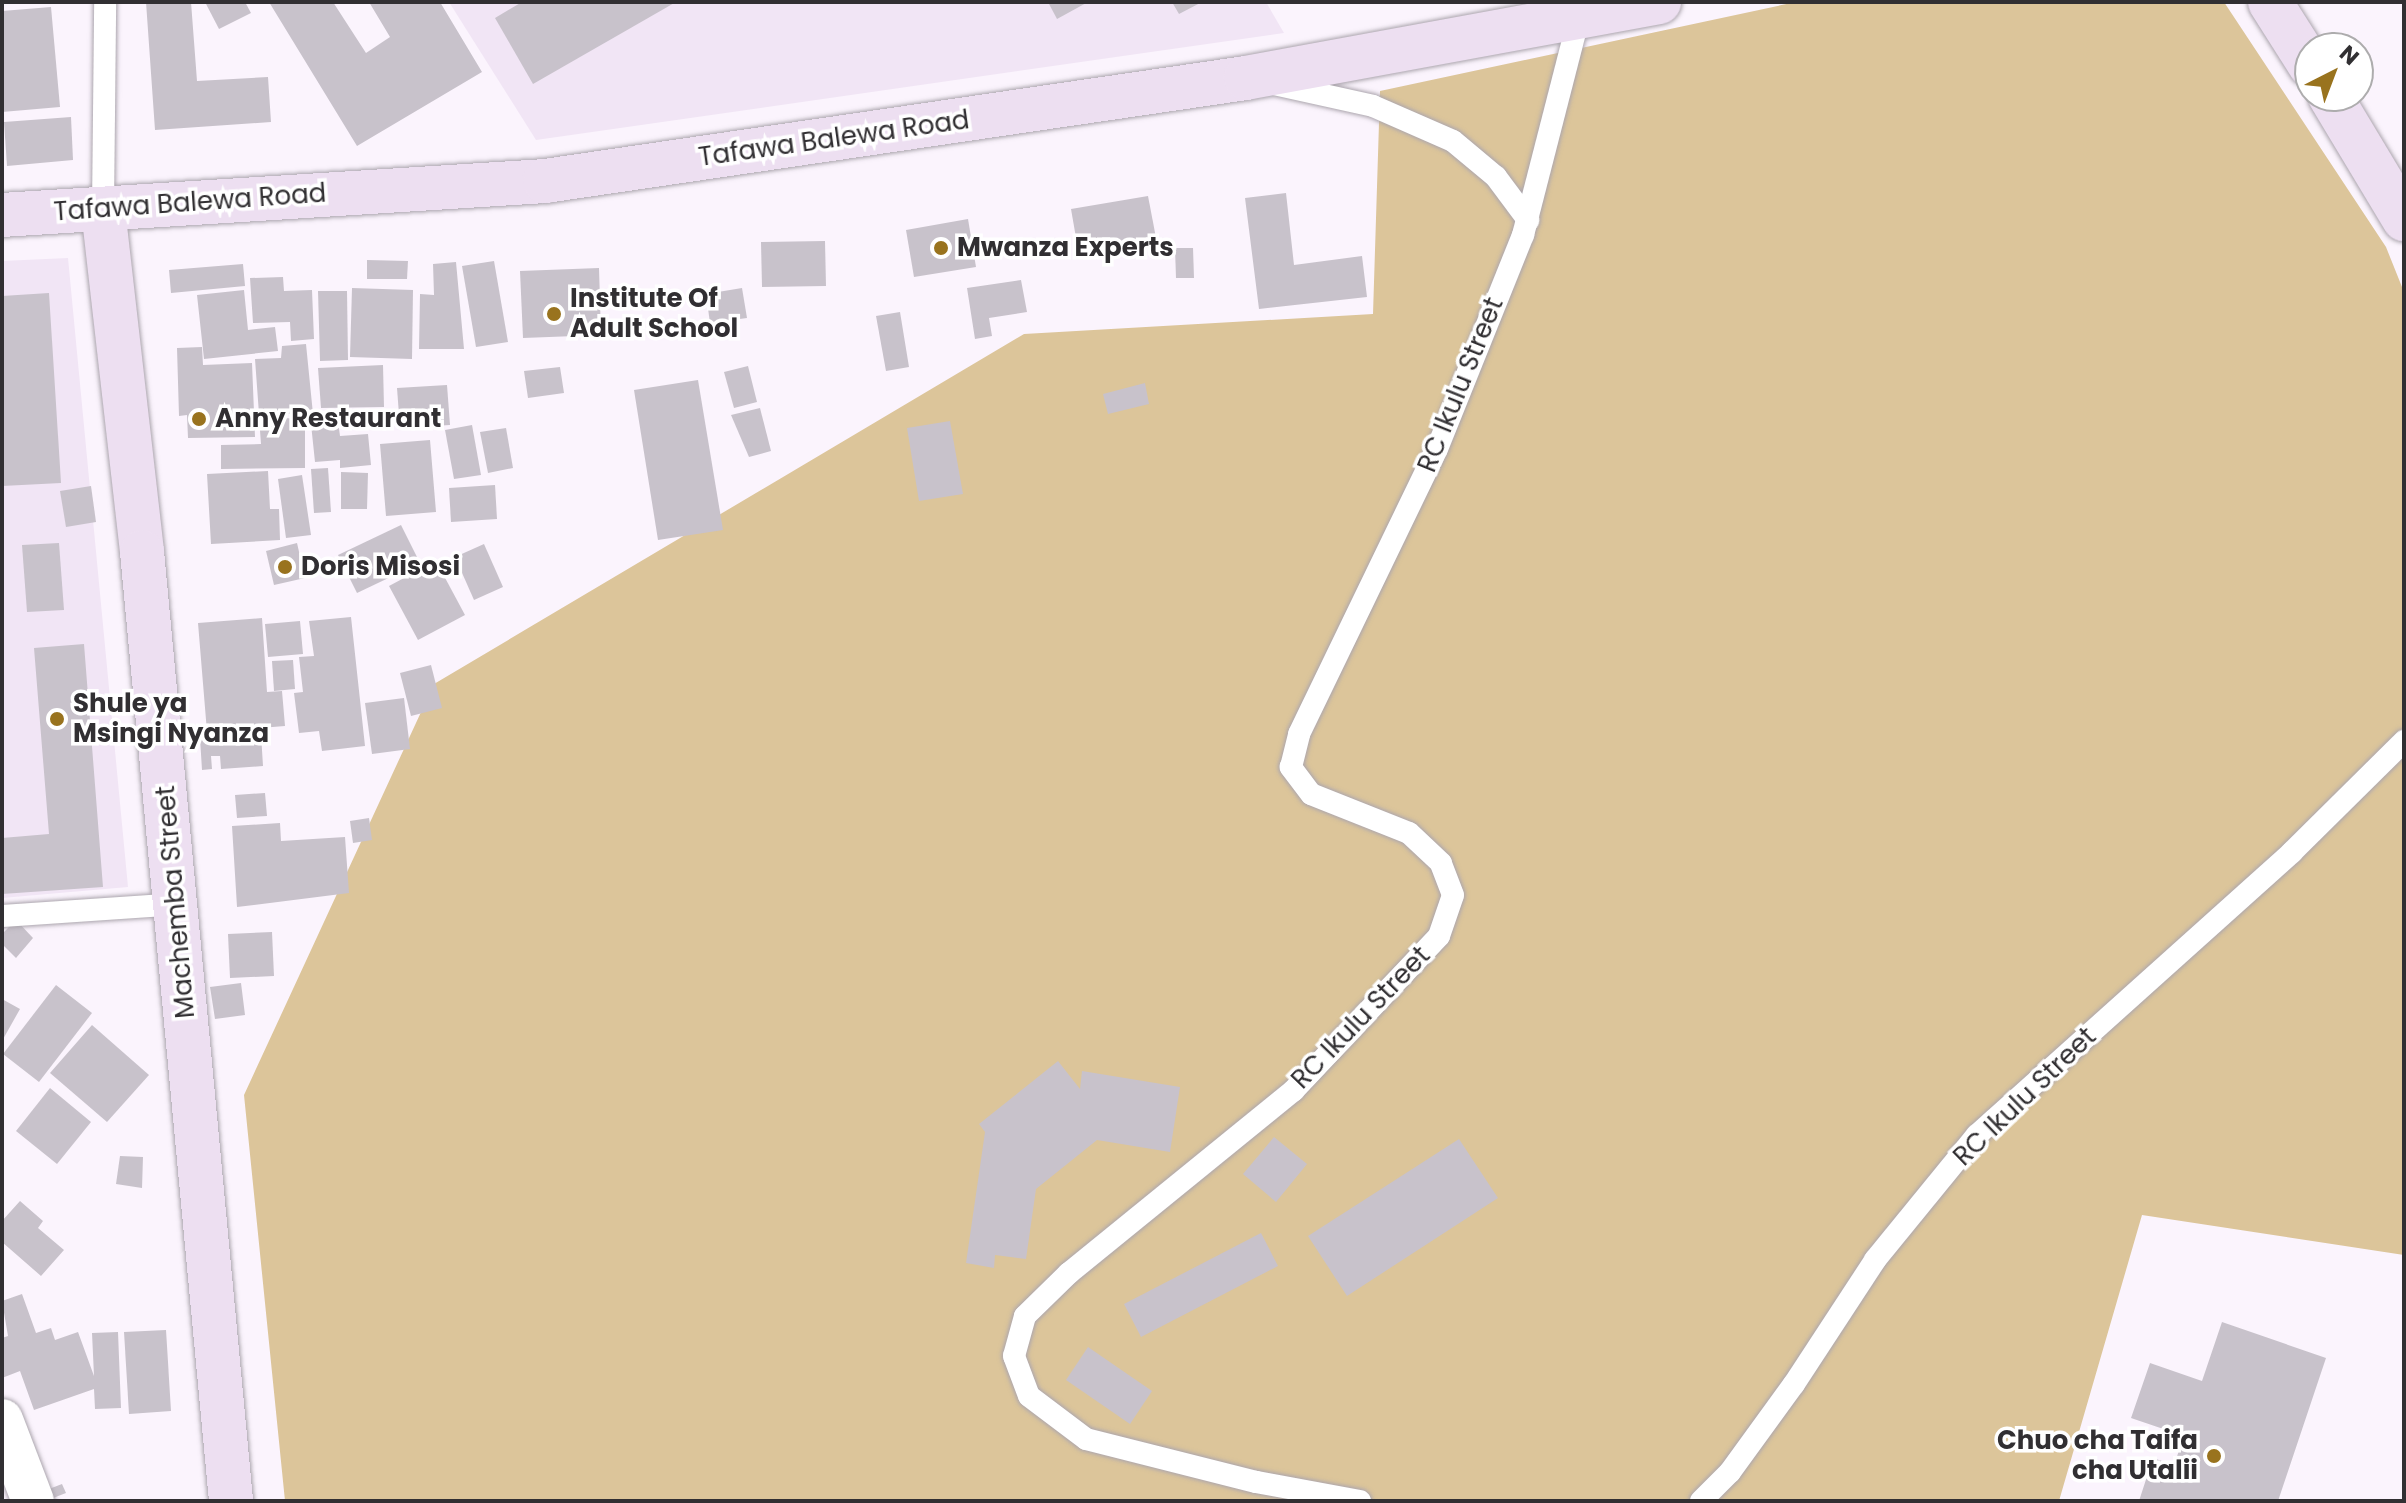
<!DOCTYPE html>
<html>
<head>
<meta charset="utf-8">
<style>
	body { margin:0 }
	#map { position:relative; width:2406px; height:1503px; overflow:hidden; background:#fbf4fd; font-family:Poppins,sans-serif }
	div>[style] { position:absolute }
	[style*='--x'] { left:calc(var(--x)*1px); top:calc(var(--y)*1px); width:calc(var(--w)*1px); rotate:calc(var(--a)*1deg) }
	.built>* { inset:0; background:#f1e5f5 }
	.green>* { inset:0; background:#dcc59a }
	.building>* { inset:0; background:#c8c2cb }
	.roads { filter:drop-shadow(0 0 2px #aca6ae) drop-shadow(0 0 2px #aca6ae) }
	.service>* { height:22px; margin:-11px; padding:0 11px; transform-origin:11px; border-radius:11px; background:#fff }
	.minor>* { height:42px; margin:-21px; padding:0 21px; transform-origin:21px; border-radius:21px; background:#fff }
	.secondary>* { height:44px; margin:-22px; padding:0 22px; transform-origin:22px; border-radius:22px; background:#eddff1 }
	.dots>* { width:22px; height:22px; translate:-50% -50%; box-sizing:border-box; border:4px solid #fff; border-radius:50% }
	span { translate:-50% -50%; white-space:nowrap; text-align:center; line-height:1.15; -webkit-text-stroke:7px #fff; paint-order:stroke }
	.street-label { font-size:26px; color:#312f32 }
	.poi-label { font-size:26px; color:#312f32; font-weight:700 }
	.left { translate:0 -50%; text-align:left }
	.right { translate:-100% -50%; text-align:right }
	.frame { position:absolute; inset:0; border:4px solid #312f32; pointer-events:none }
	.north { position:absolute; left:2294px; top:32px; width:80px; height:80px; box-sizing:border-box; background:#fff; border:2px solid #adacad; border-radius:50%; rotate:42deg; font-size:22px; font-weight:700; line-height:32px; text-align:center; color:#312f32 }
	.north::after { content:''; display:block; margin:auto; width:28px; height:36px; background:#99731e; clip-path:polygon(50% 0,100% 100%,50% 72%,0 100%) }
</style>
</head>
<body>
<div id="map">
	<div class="built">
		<i style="clip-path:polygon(449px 2px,1266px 2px,1284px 33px,536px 140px)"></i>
		<i style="clip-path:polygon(68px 258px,128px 887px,2px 898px,2px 261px)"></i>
	</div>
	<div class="green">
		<i style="clip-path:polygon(1796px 2px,2224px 2px,2386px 247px,2404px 292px,2404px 1255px,2142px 1215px,2059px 1501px,285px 1501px,244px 1095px,434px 684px,1024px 334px,1373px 314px,1380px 91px)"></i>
	</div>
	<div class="building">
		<i style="clip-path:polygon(146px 2px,191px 2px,197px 81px,268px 77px,271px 122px,155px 130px)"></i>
		<i style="clip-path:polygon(205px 2px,245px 2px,251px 13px,219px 29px)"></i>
		<i style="clip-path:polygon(269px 2px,333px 2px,366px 53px,390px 37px,369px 2px,440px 2px,482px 72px,357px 146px)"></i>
		<i style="clip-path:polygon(522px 2px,676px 2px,533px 84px,495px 18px)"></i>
		<i style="clip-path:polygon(1048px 2px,1088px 2px,1057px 19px)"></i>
		<i style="clip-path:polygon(1172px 2px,1202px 2px,1179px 14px)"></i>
		<i style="clip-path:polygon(51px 7px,60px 107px,2px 112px,2px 11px)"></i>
		<i style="clip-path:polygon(71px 117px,73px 160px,7px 166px,4px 122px)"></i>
		<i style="clip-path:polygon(1286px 193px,1294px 265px,1362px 256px,1367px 297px,1259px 309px,1245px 198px)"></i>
		<i style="clip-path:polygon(1148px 196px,1157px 243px,1079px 255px,1071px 209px)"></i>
		<i style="clip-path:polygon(968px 219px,976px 267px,914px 277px,906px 230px)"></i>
		<i style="clip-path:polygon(825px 241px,826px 286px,762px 287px,761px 242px)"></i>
		<i style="clip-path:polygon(1175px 248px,1193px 248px,1194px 278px,1176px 278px)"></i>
		<i style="clip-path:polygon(367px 260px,408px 261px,407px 279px,367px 279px)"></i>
		<i style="clip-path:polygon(494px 261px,508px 342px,476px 347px,462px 266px)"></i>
		<i style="clip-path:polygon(456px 262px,464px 349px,419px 349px,420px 294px,434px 295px,433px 264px)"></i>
		<i style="clip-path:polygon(243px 264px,245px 286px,171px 293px,169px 270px)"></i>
		<i style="clip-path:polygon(599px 268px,601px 335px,523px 338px,520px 271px)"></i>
		<i style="clip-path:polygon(283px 277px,284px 291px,312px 290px,314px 339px,291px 341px,290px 322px,253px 323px,250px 278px)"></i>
		<i style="clip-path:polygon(1021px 280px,1027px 312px,989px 318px,992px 336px,975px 339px,967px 288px)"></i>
		<i style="clip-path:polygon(352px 288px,413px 290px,412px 359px,350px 357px)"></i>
		<i style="clip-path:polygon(742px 288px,747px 318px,710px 323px,706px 294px)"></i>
		<i style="clip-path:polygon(244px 290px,248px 330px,275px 327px,278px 351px,204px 359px,197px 295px)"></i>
		<i style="clip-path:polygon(318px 291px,347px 291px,348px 360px,320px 361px)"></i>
		<i style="clip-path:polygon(49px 293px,61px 483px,2px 486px,2px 296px)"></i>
		<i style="clip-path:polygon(900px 312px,909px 367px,886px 371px,876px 316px)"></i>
		<i style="clip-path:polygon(306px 344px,313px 414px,259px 414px,255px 359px,281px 358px,282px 346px)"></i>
		<i style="clip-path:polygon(202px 347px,203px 365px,252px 363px,255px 437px,188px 438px,187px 415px,179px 416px,177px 348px)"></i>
		<i style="clip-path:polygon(383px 365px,384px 407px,321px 408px,318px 368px)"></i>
		<i style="clip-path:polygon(748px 366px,757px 402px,734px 408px,724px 372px)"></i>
		<i style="clip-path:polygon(560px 367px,564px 393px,528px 398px,524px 371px)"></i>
		<i style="clip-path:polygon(698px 380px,723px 530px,658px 540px,634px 390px)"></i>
		<i style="clip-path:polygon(1145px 383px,1149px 404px,1108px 414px,1103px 394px)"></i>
		<i style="clip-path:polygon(447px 385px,450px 425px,400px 428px,397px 388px)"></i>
		<i style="clip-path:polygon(760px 408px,771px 451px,749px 457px,731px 415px)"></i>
		<i style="clip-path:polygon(259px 417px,305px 419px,305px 468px,221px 469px,221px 445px,261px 444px)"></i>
		<i style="clip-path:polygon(338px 421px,340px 436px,368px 434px,371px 465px,340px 468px,340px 460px,315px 462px,311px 424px)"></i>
		<i style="clip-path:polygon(950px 421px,963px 494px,919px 501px,907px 428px)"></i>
		<i style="clip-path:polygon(472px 425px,481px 475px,454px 479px,445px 430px)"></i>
		<i style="clip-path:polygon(506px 428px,513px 468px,488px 473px,480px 432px)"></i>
		<i style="clip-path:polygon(430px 440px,436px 512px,386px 516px,380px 444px)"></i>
		<i style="clip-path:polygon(328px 468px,331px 512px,314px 513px,311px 469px)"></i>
		<i style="clip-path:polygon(268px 471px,270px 509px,279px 509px,280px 540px,211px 544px,207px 474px)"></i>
		<i style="clip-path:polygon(341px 472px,368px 473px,367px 509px,341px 509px)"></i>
		<i style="clip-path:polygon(302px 475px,311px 535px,286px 538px,278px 479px)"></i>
		<i style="clip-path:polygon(495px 485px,497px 519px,451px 522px,449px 488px)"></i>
		<i style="clip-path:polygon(91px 486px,96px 522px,66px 527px,60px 491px)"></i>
		<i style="clip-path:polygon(401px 525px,420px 563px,357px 593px,338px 555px)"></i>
		<i style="clip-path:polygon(59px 543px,64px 610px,27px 612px,22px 545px)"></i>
		<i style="clip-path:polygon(297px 543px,305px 578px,274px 585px,266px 551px)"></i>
		<i style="clip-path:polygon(484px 544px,503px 587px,474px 600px,455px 557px)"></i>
		<i style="clip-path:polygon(436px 561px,465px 615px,418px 640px,389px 586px)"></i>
		<i style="clip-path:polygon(351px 617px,365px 746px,322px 751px,319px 731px,299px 733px,294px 693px,303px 692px,299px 657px,314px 656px,309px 621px)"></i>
		<i style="clip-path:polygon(262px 618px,267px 692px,282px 691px,285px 726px,207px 732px,198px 623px)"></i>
		<i style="clip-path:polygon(300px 621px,303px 654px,268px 657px,265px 624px)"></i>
		<i style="clip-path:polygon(84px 644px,103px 887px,2px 894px,2px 838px,49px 834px,34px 648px)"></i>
		<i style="clip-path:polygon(293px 660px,295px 689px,274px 691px,272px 661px)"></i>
		<i style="clip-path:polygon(431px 665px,442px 708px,411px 716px,400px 673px)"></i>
		<i style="clip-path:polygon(404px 698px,410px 749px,372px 754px,365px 703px)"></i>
		<i style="clip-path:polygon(261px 734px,263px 766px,221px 769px,220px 756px,211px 756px,212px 769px,202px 770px,200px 738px)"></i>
		<i style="clip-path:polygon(265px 793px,267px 816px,237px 818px,235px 795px)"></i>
		<i style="clip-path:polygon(369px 818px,372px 840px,353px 843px,350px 821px)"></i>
		<i style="clip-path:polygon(280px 823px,281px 841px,345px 837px,349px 893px,237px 907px,232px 826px)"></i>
		<i style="clip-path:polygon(16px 920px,33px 938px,16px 958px,2px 944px,2px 934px)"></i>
		<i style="clip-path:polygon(272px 932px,274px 976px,230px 978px,228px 934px)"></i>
		<i style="clip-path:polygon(241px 983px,245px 1015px,215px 1019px,210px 987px)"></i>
		<i style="clip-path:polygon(56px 985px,92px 1013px,39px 1082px,3px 1054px)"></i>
		<i style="clip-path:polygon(2px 999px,20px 1009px,2px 1041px)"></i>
		<i style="clip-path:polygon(92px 1025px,149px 1075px,107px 1122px,50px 1073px)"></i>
		<i style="clip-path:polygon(1058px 1061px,1080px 1089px,1082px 1071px,1180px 1087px,1170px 1152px,1097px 1140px,1036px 1189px,1026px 1259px,995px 1255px,994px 1268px,966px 1263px,985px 1132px,979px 1124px)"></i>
		<i style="clip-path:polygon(50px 1088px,91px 1122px,57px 1164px,16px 1131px)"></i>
		<i style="clip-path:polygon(1274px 1137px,1307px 1164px,1276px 1202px,1243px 1174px)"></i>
		<i style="clip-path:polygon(1459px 1139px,1498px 1198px,1347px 1296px,1308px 1236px)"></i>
		<i style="clip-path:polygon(120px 1156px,143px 1157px,142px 1188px,116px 1184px)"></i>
		<i style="clip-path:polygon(20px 1201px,43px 1221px,38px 1228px,64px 1250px,41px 1276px,2px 1242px,2px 1221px)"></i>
		<i style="clip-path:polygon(1261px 1233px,1278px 1266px,1141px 1337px,1124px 1304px)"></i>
		<i style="clip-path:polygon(22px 1294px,36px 1333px,51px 1328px,55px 1340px,78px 1332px,94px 1376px,92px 1333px,118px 1332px,121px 1408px,95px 1409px,94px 1389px,34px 1410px,20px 1371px,2px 1378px,2px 1338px,8px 1336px,2px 1301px)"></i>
		<i style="clip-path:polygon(2222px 1322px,2326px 1358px,2278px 1501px,2139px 1501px,2153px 1458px,2174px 1465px,2184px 1436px,2131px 1418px,2150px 1363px,2202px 1381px)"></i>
		<i style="clip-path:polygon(166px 1330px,171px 1411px,129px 1414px,124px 1332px)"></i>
		<i style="clip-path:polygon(1088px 1347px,1152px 1391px,1130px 1424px,1066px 1380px)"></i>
		<i style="clip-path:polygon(62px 1484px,66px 1493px,53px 1498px,49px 1489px)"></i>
	</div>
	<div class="roads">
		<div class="service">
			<i style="--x:1274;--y:84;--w:101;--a:12.5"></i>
			<i style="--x:1373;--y:106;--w:87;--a:23.6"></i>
			<i style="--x:1453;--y:141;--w:56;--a:39.9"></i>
			<i style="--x:1496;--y:177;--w:54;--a:53.3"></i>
			<i style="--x:103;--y:209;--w:207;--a:-89.4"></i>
			<i style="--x:2;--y:916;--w:174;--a:-3.9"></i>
			<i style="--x:1360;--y:1501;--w:106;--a:-169.6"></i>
			<i style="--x:1256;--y:1482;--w:175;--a:-165.8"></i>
			<i style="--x:1086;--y:1439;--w:71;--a:-143"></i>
			<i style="--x:1029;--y:1396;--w:43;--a:-110.6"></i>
			<i style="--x:1014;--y:1356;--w:41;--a:-74.6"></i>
			<i style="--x:1025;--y:1316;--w:62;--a:-44.3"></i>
			<i style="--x:1069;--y:1273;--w:289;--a:-39.1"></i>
			<i style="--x:1293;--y:1091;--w:213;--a:-46.7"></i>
			<i style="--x:1439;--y:936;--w:43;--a:-71.1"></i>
			<i style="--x:1453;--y:895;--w:34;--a:-111"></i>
			<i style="--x:1441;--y:863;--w:44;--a:-136.8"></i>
			<i style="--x:1409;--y:833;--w:105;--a:-158.3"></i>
			<i style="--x:1311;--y:794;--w:34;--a:-127"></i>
			<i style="--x:1291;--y:767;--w:34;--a:-76"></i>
			<i style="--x:1299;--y:734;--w:317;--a:-64.2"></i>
			<i style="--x:1437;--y:449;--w:231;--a:-68.1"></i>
			<i style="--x:1523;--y:235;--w:221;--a:-75.6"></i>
			<i style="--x:1701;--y:1501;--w:41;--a:-45"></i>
			<i style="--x:1730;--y:1472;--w:109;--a:-54"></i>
			<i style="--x:1794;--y:1384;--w:148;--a:-56.8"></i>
			<i style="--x:1875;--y:1260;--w:161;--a:-50.8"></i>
			<i style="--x:1977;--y:1135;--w:423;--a:-41.9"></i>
			<i style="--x:2292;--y:852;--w:158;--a:-44.7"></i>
		</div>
		<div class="minor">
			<i style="--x:2;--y:1420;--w:87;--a:69.1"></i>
		</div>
		<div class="secondary">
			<i style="--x:2270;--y:2;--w:75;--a:57.6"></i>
			<i style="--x:2330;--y:96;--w:144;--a:59"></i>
			<i style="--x:103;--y:209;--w:345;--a:83.5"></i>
			<i style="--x:142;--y:552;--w:953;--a:84.64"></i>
			<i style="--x:2;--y:215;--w:544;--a:-3.58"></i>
			<i style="--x:545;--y:181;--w:709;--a:-8.36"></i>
			<i style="--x:1246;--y:78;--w:420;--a:-10.4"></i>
		</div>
	</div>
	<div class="dots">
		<i style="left:941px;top:248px;background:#99731e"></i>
		<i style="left:554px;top:314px;background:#99731e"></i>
		<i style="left:199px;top:419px;background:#99731e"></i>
		<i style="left:285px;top:567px;background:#99731e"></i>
		<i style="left:57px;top:719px;background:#99731e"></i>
		<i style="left:2214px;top:1456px;background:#99731e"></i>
	</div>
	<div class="street-label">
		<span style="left:834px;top:139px;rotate:-8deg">Tafawa Balewa Road</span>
		<span style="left:190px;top:203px;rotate:-4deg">Tafawa Balewa Road</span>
		<span style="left:1461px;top:385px;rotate:-68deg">RC Ikulu Street</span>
		<span style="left:176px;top:902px;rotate:-95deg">Machemba Street</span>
		<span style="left:1361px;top:1018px;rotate:-46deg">RC Ikulu Street</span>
		<span style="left:2025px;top:1097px;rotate:-44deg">RC Ikulu Street</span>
	</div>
	<div class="poi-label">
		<span class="left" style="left:957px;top:248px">Mwanza Experts</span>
		<span class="left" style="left:570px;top:314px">Institute Of<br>Adult School</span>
		<span class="left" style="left:215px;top:419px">Anny Restaurant</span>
		<span class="left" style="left:301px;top:567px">Doris Misosi</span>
		<span class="left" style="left:73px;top:719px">Shule ya<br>Msingi Nyanza</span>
		<span class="right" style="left:2198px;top:1456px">Chuo cha Taifa<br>cha Utalii</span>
	</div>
	<div class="frame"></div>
	<div class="north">N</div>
</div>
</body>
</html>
